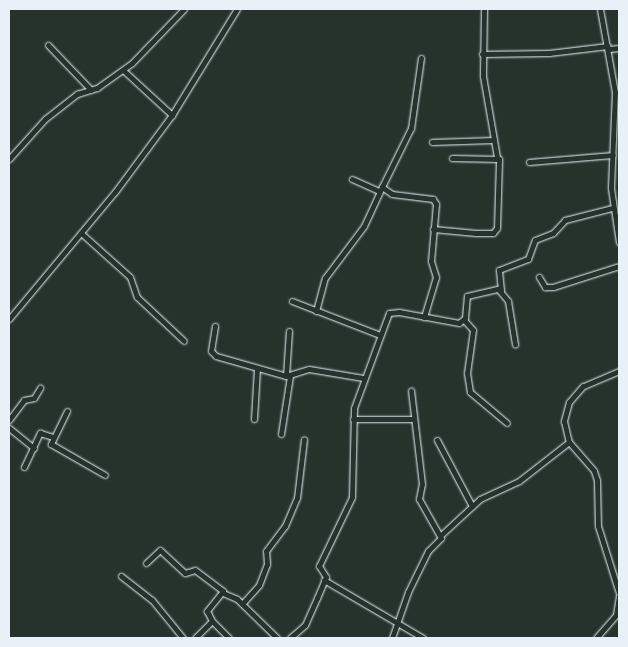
<!DOCTYPE html>
<html>
<head>
<meta charset="utf-8">
<style>
	body { margin:0 }
	#map { position:relative; width:628px; height:647px; overflow:hidden; background:#26332d; font-family:Sriracha,sans-serif }
	div>[style] { position:absolute }
	[style*='--x'] { left:calc(var(--x)*1px); top:calc(var(--y)*1px); width:calc(var(--w)*1px); rotate:calc(var(--a)*1deg) }
	.roads { filter:drop-shadow(0 0 1px #e8f1f8) drop-shadow(0 0 1px #e8f1f8) }
	.minor>* { height:5px; margin:-2.5px; padding:0 2.5px; transform-origin:2.5px; border-radius:2.5px; background:#26332d }
	span { translate:-50% -50%; white-space:nowrap; text-align:center; line-height:1.15; -webkit-text-stroke:4px #26332d; paint-order:stroke }
	.frame { position:absolute; inset:0; border:10px solid #e8f1f8; pointer-events:none }
</style>
</head>
<body>
<div id="map">
	<div class="roads">
		<div class="minor">
			<i style="--x:484;--y:9;--w:67;--a:90.9"></i>
			<i style="--x:483;--y:76;--w:82;--a:80.2"></i>
			<i style="--x:600;--y:9;--w:84;--a:79.8"></i>
			<i style="--x:615;--y:92;--w:96;--a:92.4"></i>
			<i style="--x:611;--y:188;--w:55;--a:81.6"></i>
			<i style="--x:48;--y:45;--w:62;--a:46.3"></i>
			<i style="--x:609;--y:49;--w:10;--a:-6"></i>
			<i style="--x:482;--y:54;--w:67;--a:-0.9"></i>
			<i style="--x:549;--y:53;--w:59;--a:-6.8"></i>
			<i style="--x:421;--y:58;--w:71;--a:98.1"></i>
			<i style="--x:411;--y:128;--w:66;--a:116.2"></i>
			<i style="--x:382;--y:187;--w:12;--a:35"></i>
			<i style="--x:392;--y:194;--w:41;--a:7"></i>
			<i style="--x:433;--y:199;--w:6;--a:59"></i>
			<i style="--x:436;--y:204;--w:57;--a:95"></i>
			<i style="--x:431;--y:261;--w:17;--a:73"></i>
			<i style="--x:436;--y:277;--w:42;--a:106.7"></i>
			<i style="--x:123;--y:70;--w:67;--a:42.6"></i>
			<i style="--x:432;--y:142;--w:62;--a:-1.8"></i>
			<i style="--x:9;--y:159;--w:54;--a:-48"></i>
			<i style="--x:45;--y:119;--w:41;--a:-38"></i>
			<i style="--x:77;--y:94;--w:21;--a:-17"></i>
			<i style="--x:97;--y:88;--w:43;--a:-35.5"></i>
			<i style="--x:132;--y:63;--w:75;--a:-46.1"></i>
			<i style="--x:529;--y:162;--w:84;--a:-4.8"></i>
			<i style="--x:352;--y:179;--w:30;--a:24"></i>
			<i style="--x:433;--y:229;--w:43;--a:5.3"></i>
			<i style="--x:476;--y:233;--w:17;--a:0"></i>
			<i style="--x:493;--y:233;--w:6;--a:-51"></i>
			<i style="--x:497;--y:228;--w:69;--a:-88.3"></i>
			<i style="--x:499;--y:159;--w:47;--a:-178.8"></i>
			<i style="--x:81;--y:233;--w:66;--a:41.9"></i>
			<i style="--x:130;--y:277;--w:21;--a:71"></i>
			<i style="--x:137;--y:297;--w:64;--a:43.1"></i>
			<i style="--x:539;--y:277;--w:12;--a:59"></i>
			<i style="--x:545;--y:287;--w:8;--a:0"></i>
			<i style="--x:553;--y:287;--w:69;--a:-17.7"></i>
			<i style="--x:501;--y:290;--w:20;--a:-96"></i>
			<i style="--x:499;--y:270;--w:31;--a:-21"></i>
			<i style="--x:528;--y:259;--w:20;--a:-70"></i>
			<i style="--x:535;--y:240;--w:19;--a:-21"></i>
			<i style="--x:553;--y:233;--w:18;--a:-47"></i>
			<i style="--x:565;--y:220;--w:49;--a:-14.3"></i>
			<i style="--x:292;--y:301;--w:94;--a:21.1"></i>
			<i style="--x:316;--y:311;--w:34;--a:-75"></i>
			<i style="--x:325;--y:278;--w:65;--a:-53.1"></i>
			<i style="--x:364;--y:226;--w:43;--a:-65.2"></i>
			<i style="--x:9;--y:319;--w:165;--a:-50.2"></i>
			<i style="--x:115;--y:192;--w:96;--a:-53.5"></i>
			<i style="--x:172;--y:115;--w:124;--a:-58.5"></i>
			<i style="--x:464;--y:320;--w:13;--a:48"></i>
			<i style="--x:473;--y:330;--w:43;--a:97.9"></i>
			<i style="--x:467;--y:373;--w:19;--a:81"></i>
			<i style="--x:470;--y:392;--w:48;--a:40"></i>
			<i style="--x:215;--y:326;--w:25;--a:99"></i>
			<i style="--x:211;--y:351;--w:7;--a:45"></i>
			<i style="--x:216;--y:356;--w:73;--a:15.9"></i>
			<i style="--x:286;--y:376;--w:24;--a:-17"></i>
			<i style="--x:309;--y:369;--w:55;--a:9.5"></i>
			<i style="--x:619;--y:371;--w:39;--a:157"></i>
			<i style="--x:583;--y:386;--w:21;--a:131"></i>
			<i style="--x:569;--y:402;--w:20;--a:105"></i>
			<i style="--x:564;--y:421;--w:22;--a:77"></i>
			<i style="--x:569;--y:442;--w:38;--a:49"></i>
			<i style="--x:594;--y:471;--w:9;--a:72"></i>
			<i style="--x:597;--y:480;--w:46;--a:88.8"></i>
			<i style="--x:598;--y:526;--w:70;--a:72.6"></i>
			<i style="--x:286;--y:376;--w:45;--a:-86.2"></i>
			<i style="--x:67;--y:411;--w:37;--a:116"></i>
			<i style="--x:51;--y:444;--w:62;--a:29.9"></i>
			<i style="--x:254;--y:419;--w:51;--a:-86.6"></i>
			<i style="--x:353;--y:419;--w:59;--a:0"></i>
			<i style="--x:9;--y:420;--w:25;--a:-53"></i>
			<i style="--x:24;--y:400;--w:10;--a:-11"></i>
			<i style="--x:34;--y:398;--w:12;--a:-59"></i>
			<i style="--x:9;--y:428;--w:32;--a:39"></i>
			<i style="--x:281;--y:434;--w:59;--a:-81.2"></i>
			<i style="--x:437;--y:440;--w:75;--a:62.1"></i>
			<i style="--x:24;--y:467;--w:38;--a:-65"></i>
			<i style="--x:40;--y:433;--w:14;--a:17"></i>
			<i style="--x:441;--y:535;--w:53;--a:-42.7"></i>
			<i style="--x:480;--y:499;--w:43;--a:-24.8"></i>
			<i style="--x:519;--y:481;--w:63;--a:-38"></i>
			<i style="--x:146;--y:563;--w:19;--a:-43"></i>
			<i style="--x:160;--y:550;--w:34;--a:43"></i>
			<i style="--x:185;--y:573;--w:10;--a:-17"></i>
			<i style="--x:195;--y:570;--w:35;--a:37"></i>
			<i style="--x:223;--y:591;--w:26;--a:129"></i>
			<i style="--x:207;--y:611;--w:11;--a:63"></i>
			<i style="--x:212;--y:621;--w:24;--a:135"></i>
			<i style="--x:121;--y:576;--w:39;--a:38"></i>
			<i style="--x:152;--y:600;--w:49;--a:50.8"></i>
			<i style="--x:324;--y:580;--w:115;--a:30.4"></i>
			<i style="--x:223;--y:593;--w:15;--a:23"></i>
			<i style="--x:237;--y:599;--w:56;--a:44.3"></i>
			<i style="--x:242;--y:604;--w:25;--a:-48"></i>
			<i style="--x:259;--y:585;--w:22;--a:-69"></i>
			<i style="--x:267;--y:564;--w:13;--a:-94"></i>
			<i style="--x:266;--y:551;--w:31;--a:-53"></i>
			<i style="--x:285;--y:526;--w:30;--a:-67"></i>
			<i style="--x:297;--y:498;--w:59;--a:-83.2"></i>
			<i style="--x:212;--y:621;--w:24;--a:45"></i>
			<i style="--x:290;--y:638;--w:20;--a:-41"></i>
			<i style="--x:305;--y:625;--w:30;--a:-66"></i>
			<i style="--x:317;--y:598;--w:23;--a:-67"></i>
			<i style="--x:326;--y:577;--w:13;--a:-122"></i>
			<i style="--x:319;--y:566;--w:76;--a:-64.4"></i>
			<i style="--x:352;--y:497;--w:89;--a:-88.7"></i>
			<i style="--x:354;--y:408;--w:101;--a:-69.8"></i>
			<i style="--x:389;--y:313;--w:10;--a:-6"></i>
			<i style="--x:399;--y:312;--w:61;--a:10.4"></i>
			<i style="--x:459;--y:323;--w:8;--a:-40"></i>
			<i style="--x:465;--y:318;--w:22;--a:-85"></i>
			<i style="--x:467;--y:296;--w:32;--a:-13"></i>
			<i style="--x:498;--y:289;--w:16;--a:50"></i>
			<i style="--x:508;--y:301;--w:44;--a:80.8"></i>
			<i style="--x:392;--y:638;--w:49;--a:-70.8"></i>
			<i style="--x:408;--y:592;--w:46;--a:-64"></i>
			<i style="--x:428;--y:551;--w:18;--a:-45"></i>
			<i style="--x:441;--y:538;--w:45;--a:-119.4"></i>
			<i style="--x:419;--y:499;--w:15;--a:-79"></i>
			<i style="--x:422;--y:484;--w:94;--a:-96.7"></i>
			<i style="--x:596;--y:638;--w:30;--a:-49"></i>
			<i style="--x:616;--y:615;--w:19;--a:-81"></i>
		</div>
	</div>
	<div class="frame"></div>
</div>
</body>
</html>
